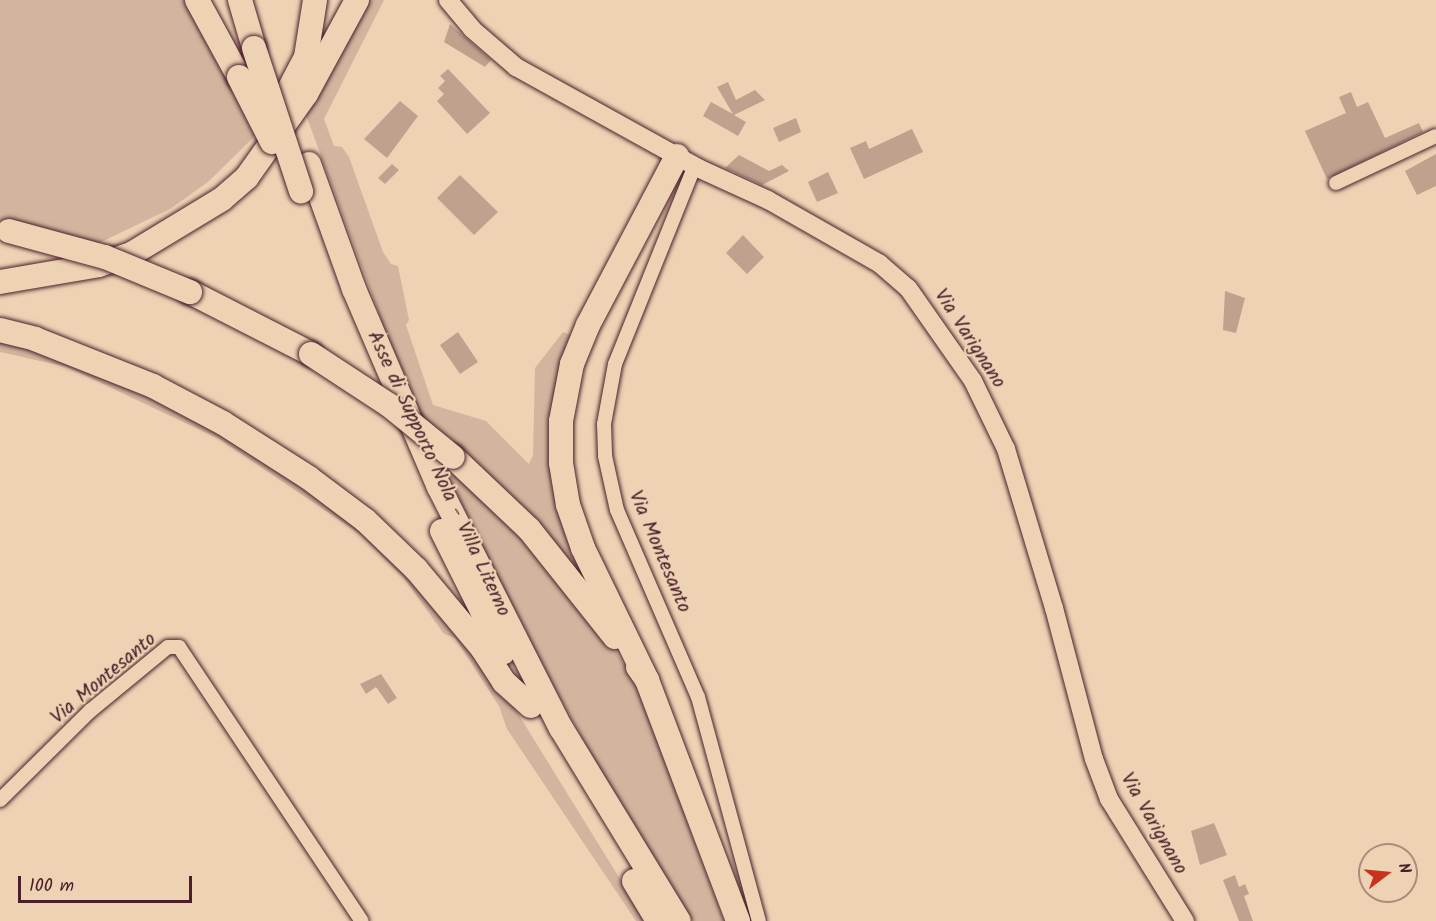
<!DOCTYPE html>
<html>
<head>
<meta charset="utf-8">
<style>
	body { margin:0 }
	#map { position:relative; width:1436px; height:921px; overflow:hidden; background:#edd3b4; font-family:Kalam,sans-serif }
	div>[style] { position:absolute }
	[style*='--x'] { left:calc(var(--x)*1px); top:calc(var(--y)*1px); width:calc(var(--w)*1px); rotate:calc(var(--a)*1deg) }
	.green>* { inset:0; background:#d2b59e }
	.building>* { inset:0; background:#bfa18e }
	.roads { filter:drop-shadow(0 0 2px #4a1f2b) drop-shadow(0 0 2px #4a1f2b) }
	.street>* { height:14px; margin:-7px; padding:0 7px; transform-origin:7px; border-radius:7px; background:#edd3b4 }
	.secondary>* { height:18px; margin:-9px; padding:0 9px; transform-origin:9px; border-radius:9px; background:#edd3b4 }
	.highway>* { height:24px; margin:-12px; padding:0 12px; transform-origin:12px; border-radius:12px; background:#edd3b4 }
	.bridges { filter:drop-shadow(0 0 2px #4a1f2b) drop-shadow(0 0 2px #4a1f2b) }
	.highway-bridge>* { height:24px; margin:-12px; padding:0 12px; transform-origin:12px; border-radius:12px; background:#edd3b4 }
	span { translate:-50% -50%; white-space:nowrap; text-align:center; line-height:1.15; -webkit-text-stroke:4.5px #edd3b4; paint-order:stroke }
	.street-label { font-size:20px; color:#4a1f2b }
	.north { position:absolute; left:1358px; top:843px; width:60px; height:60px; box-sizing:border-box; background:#edd3b4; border:2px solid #ac8b7d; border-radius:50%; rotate:74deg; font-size:16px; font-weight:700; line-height:24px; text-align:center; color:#4a1f2b }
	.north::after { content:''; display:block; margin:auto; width:21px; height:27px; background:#c8321e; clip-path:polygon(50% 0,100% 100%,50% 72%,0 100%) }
	.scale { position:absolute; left:18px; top:876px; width:174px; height:27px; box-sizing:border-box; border:3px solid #4a1f2b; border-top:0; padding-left:8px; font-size:18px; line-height:21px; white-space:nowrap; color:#4a1f2b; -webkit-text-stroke:4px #edd3b4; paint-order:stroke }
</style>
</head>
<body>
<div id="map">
	<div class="green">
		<i style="clip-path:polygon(0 0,188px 0,258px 133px,208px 182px,170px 209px,95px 245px,0 220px)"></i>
		<i style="clip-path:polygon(366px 0,384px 0,324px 119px,334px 146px,342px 147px,349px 157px,383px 252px,391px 264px,398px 266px,409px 320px,406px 325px,433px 405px,486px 421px,529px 464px,533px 455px,535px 368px,563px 332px,574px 337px,559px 404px,599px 594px,422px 417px,384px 327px,306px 115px)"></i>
		<i style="clip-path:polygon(0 337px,157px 395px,350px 516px,483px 657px,646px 921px,636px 921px,507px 729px,499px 706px,455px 638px,444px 634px,403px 577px,360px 534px,219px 439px,67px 367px,0 352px)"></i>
		<i style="clip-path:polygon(440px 457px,487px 498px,610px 642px,635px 682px,724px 921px,693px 921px,630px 823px,531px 646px,476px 540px)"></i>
	</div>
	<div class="building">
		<i style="clip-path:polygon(450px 24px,491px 60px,485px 67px,444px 42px)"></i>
		<i style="clip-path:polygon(448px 69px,490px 113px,467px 134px,437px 101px,444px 94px,438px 88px,445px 81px,440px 76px)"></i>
		<i style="clip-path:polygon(728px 82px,736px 100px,755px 90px,765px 100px,734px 115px,746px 122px,738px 136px,703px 116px,711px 102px,733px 114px,717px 87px)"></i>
		<i style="clip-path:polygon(1351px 92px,1357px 107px,1368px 102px,1385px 138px,1419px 123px,1423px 132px,1327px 179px,1305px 131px,1346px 113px,1339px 97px)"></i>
		<i style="clip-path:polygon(400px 101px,418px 116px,387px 158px,364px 139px)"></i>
		<i style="clip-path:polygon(796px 118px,801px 132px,779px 142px,773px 128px)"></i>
		<i style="clip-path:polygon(912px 129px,923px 152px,864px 179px,850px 148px,866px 141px,869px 149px)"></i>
		<i style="clip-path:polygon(1436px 154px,1436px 186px,1417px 195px,1405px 171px)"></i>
		<i style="clip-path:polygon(739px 155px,769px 171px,782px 165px,789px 171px,762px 185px,725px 168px)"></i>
		<i style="clip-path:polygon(392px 164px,399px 170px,385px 184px,378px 178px)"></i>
		<i style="clip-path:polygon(828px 172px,838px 193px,817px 202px,808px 182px)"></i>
		<i style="clip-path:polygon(460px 175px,498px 212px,474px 235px,437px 198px)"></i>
		<i style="clip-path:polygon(743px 235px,764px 257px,747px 274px,726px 253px)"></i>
		<i style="clip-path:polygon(1225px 291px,1245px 298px,1236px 333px,1223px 330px)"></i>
		<i style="clip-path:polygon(458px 332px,478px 362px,460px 374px,440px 345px)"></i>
		<i style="clip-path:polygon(381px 674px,397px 698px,388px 704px,376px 687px,366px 694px,360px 684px)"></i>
		<i style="clip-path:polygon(1214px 823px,1227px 855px,1200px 865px,1191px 831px)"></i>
		<i style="clip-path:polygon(1235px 875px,1239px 887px,1245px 884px,1249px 894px,1244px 896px,1253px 921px,1239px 921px,1223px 880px)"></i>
	</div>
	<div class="roads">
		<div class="street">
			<i style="--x:695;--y:165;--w:214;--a:111.9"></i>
			<i style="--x:615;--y:364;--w:61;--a:100.4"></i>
			<i style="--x:604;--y:424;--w:32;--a:88"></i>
			<i style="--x:605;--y:456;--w:55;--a:77.5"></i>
			<i style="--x:617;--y:510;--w:204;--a:66.6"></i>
			<i style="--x:698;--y:697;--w:232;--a:74.8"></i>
			<i style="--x:1336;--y:183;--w:110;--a:-25.2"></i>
			<i style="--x:0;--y:800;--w:127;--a:-44.7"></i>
			<i style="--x:90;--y:711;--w:101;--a:-39.4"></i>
			<i style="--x:168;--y:647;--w:11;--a:0"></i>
			<i style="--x:179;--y:647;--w:329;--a:56.3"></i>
		</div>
		<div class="secondary">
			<i style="--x:448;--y:0;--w:38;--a:50"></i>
			<i style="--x:472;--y:29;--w:58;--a:40.8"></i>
			<i style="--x:516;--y:67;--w:208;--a:29"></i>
			<i style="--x:698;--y:168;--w:77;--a:24.6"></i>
			<i style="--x:768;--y:200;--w:129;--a:29.7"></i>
			<i style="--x:880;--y:264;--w:37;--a:41"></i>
			<i style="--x:908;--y:288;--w:113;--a:55"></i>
			<i style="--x:973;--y:381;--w:76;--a:64.1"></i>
			<i style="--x:1006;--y:449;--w:166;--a:73.2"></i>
			<i style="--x:1054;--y:608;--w:156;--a:75.2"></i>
			<i style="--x:1094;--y:759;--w:43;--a:69.4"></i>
			<i style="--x:1109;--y:799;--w:144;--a:58.1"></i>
		</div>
		<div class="highway">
			<i style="--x:197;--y:0;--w:88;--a:61.4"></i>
			<i style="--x:240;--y:0;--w:50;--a:73.7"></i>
			<i style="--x:276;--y:114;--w:64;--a:-62.2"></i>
			<i style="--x:306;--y:57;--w:58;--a:-81"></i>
			<i style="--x:309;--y:164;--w:133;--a:70.2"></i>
			<i style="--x:354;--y:289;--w:215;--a:66.8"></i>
			<i style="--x:439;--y:487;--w:270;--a:63.2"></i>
			<i style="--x:561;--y:728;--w:226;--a:58.6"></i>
			<i style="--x:0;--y:282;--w:100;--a:-9.7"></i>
			<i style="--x:99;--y:265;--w:36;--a:-19"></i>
			<i style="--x:133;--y:253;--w:104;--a:-31.2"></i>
			<i style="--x:222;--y:199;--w:33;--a:-41"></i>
			<i style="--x:247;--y:177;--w:102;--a:-54.6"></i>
			<i style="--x:306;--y:94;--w:107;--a:-61.5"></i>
			<i style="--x:190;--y:292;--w:136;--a:27.1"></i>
			<i style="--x:0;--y:330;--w:36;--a:14"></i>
			<i style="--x:35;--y:339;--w:127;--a:21.7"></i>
			<i style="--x:153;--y:386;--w:79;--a:27.9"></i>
			<i style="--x:223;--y:423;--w:102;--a:32.6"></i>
			<i style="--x:309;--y:478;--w:70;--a:36.9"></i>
			<i style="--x:365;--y:520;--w:71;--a:43.9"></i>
			<i style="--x:416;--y:569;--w:103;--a:50.1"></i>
			<i style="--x:482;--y:648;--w:40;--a:57.1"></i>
			<i style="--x:504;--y:682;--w:36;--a:42"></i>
			<i style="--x:453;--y:457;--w:105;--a:43.5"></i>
			<i style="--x:529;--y:529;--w:138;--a:51.5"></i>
			<i style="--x:442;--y:531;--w:136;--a:63.4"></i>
			<i style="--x:638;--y:667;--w:16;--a:55"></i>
			<i style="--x:647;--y:680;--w:258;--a:69.3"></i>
			<i style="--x:647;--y:680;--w:147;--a:-115.9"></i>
			<i style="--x:583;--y:548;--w:46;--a:-109.2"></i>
			<i style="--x:568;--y:505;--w:43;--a:-99.5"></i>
			<i style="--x:561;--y:463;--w:42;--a:-90"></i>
			<i style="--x:561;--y:421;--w:58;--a:-79.1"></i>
			<i style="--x:572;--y:364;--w:42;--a:-67.7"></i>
			<i style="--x:588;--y:325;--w:191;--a:-62.2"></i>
			<i style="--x:634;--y:881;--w:47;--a:59"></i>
		</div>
	</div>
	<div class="bridges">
		<div class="highway-bridge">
			<i style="--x:254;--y:48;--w:151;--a:71.8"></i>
			<i style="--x:239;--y:77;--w:73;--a:63.1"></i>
			<i style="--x:9;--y:231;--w:99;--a:15.2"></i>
			<i style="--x:105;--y:257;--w:92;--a:22.4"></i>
			<i style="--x:311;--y:354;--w:93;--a:33.2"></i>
			<i style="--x:389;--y:405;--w:82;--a:39.1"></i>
		</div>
	</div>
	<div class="street-label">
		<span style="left:969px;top:339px;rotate:57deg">Via Varignano</span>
		<span style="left:438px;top:474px;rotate:65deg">Asse di Supporto Nola - Villa Literno</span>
		<span style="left:659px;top:552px;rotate:67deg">Via Montesanto</span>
		<span style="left:104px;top:679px;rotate:-40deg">Via Montesanto</span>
		<span style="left:1153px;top:824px;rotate:60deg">Via Varignano</span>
	</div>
	<div class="north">N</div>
	<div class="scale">100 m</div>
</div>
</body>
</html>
